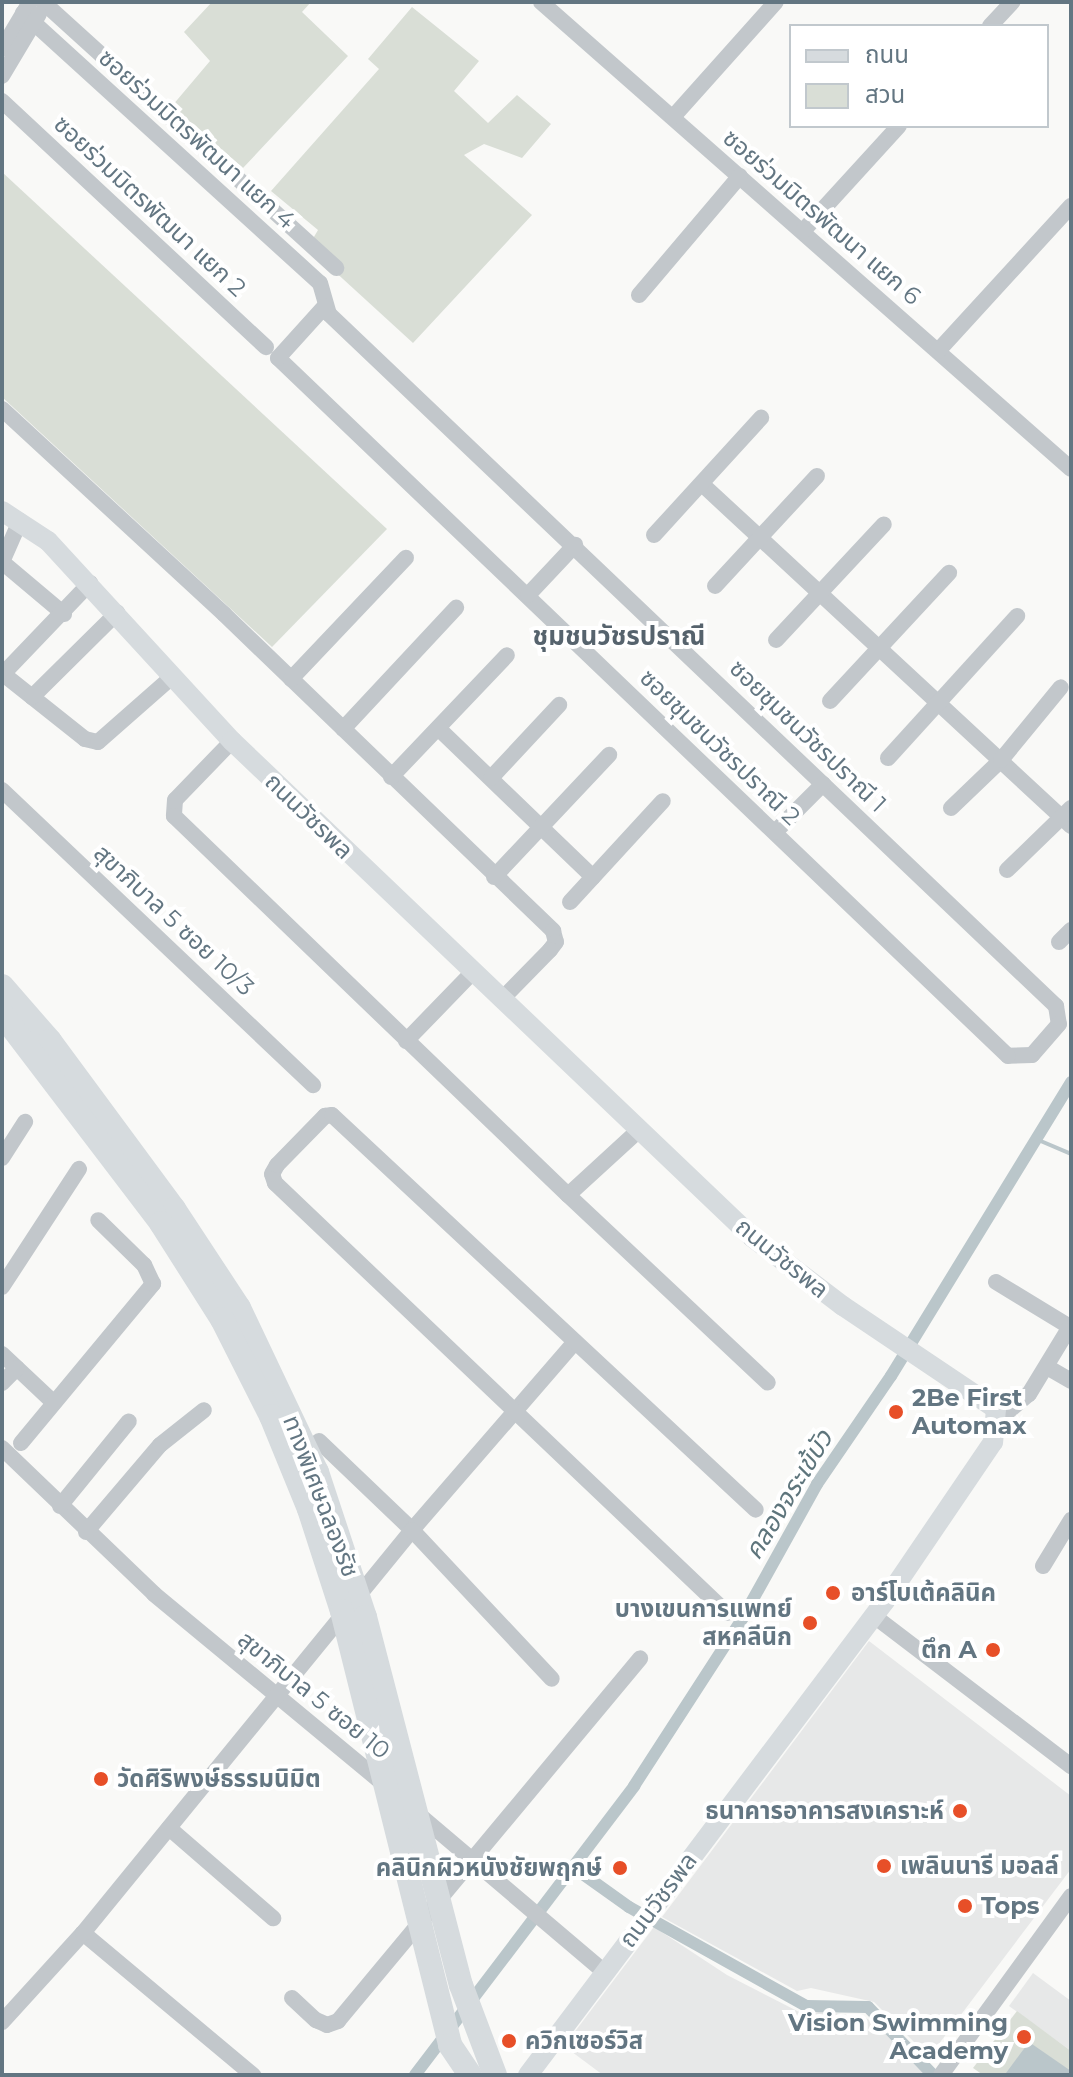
<!DOCTYPE html>
<html>
<head>
<meta charset="utf-8">
<style>
	body { margin:0 }
	#map { position:relative; width:1073px; height:2077px; overflow:hidden; background:#f9f9f7; font-family:Montserrat,"Noto Sans Thai",sans-serif }
	div>[style] { position:absolute }
	[style*='--x'] { left:calc(var(--x)*1px); top:calc(var(--y)*1px); width:calc(var(--w)*1px); rotate:calc(var(--a)*1deg) }
	.built>* { inset:0; background:#e7e8e8 }
	.green>* { inset:0; background:#d9ded6 }
	.water>* { inset:0; background:#bac6ca }
	.stream>* { height:4px; margin:-2px; padding:0 2px; transform-origin:2px; border-radius:2px; background:#bac6ca }
	.canal>* { height:12px; margin:-6px; padding:0 6px; transform-origin:6px; border-radius:6px; background:#bac6ca }
	.minor>* { height:16px; margin:-8px; padding:0 8px; transform-origin:8px; border-radius:8px; background:#c2c7cb }
	.major>* { height:20px; margin:-10px; padding:0 10px; transform-origin:10px; border-radius:10px; background:#d6dbde }
	.highway>* { height:24px; margin:-12px; padding:0 12px; transform-origin:12px; border-radius:12px; background:#d6dbde }
	.dots>* { width:22px; height:22px; translate:-50% -50%; box-sizing:border-box; border:4px solid #fff; border-radius:50% }
	span { translate:-50% -50%; white-space:nowrap; text-align:center; line-height:1.15; -webkit-text-stroke:8px #fff; paint-order:stroke }
	.street-label { font-size:24px; color:#637682 }
	.poi-label { font-size:24px; color:#637682; font-weight:700 }
	.left { translate:0 -50%; text-align:left }
	.right { translate:-100% -50%; text-align:right }
	.neighbourhood-label { font-size:26px; color:#56636d; font-weight:700 }
	.water-label { font-size:26px; color:#5e757c; font-style:italic }
	.frame { position:absolute; inset:0; border:4px solid #637682; pointer-events:none }
	.legend { position:absolute; left:789px; top:24px; width:260px; height:104px; box-sizing:border-box; background:#fff; border:2px solid #c1c8cd; margin:0; padding:10px 14px; list-style:none; font-size:24px; color:#637682 }
	.legend li { display:flex; align-items:center; gap:16px; height:40px }
	.legend b { width:40px; border:2px solid #c1c8cd }
</style>
</head>
<body>
<div id="map">
	<div class="built">
		<i style="clip-path:polygon(869px 1641px,1071px 1796px,1071px 1869px,929px 2057px,874px 2002px,811px 1988px,797px 1991px,662px 1917px)"></i>
		<i style="clip-path:polygon(654px 1927px,727px 1975px,805px 2015px,823px 2011px,866px 2018px,892px 2035px,926px 2075px,603px 2075px,564px 2046px)"></i>
		<i style="clip-path:polygon(1033px 1973px,1071px 2001px,1071px 2051px,1009px 2006px)"></i>
	</div>
	<div class="green">
		<i style="clip-path:polygon(212px 2px,311px 2px,302px 12px,348px 56px,243px 168px,172px 106px,210px 61px,184px 32px)"></i>
		<i style="clip-path:polygon(412px 7px,479px 61px,454px 91px,488px 123px,517px 95px,551px 124px,522px 158px,484px 144px,464px 155px,532px 215px,413px 343px,308px 247px,318px 230px,271px 191px,379px 69px,368px 59px)"></i>
		<i style="clip-path:polygon(2px 172px,387px 529px,272px 647px,2px 397px)"></i>
		<i style="clip-path:polygon(1017px 2011px,1071px 2051px,1071px 2075px,983px 2075px,973px 2068px)"></i>
	</div>
	<div class="water">
		<i style="clip-path:polygon(1029px 2042px,1071px 2071px,1071px 2075px,1006px 2073px)"></i>
	</div>
	<div class="stream">
		<i style="--x:1036;--y:1139;--w:38;--a:23"></i>
	</div>
	<div class="canal">
		<i style="--x:573;--y:1867;--w:69;--a:35.5"></i>
		<i style="--x:629;--y:1907;--w:203;--a:29.2"></i>
		<i style="--x:806;--y:2006;--w:62;--a:0.9"></i>
		<i style="--x:868;--y:2007;--w:94;--a:46.3"></i>
		<i style="--x:415;--y:2075;--w:363;--a:-52.8"></i>
		<i style="--x:634;--y:1786;--w:199;--a:-57.1"></i>
		<i style="--x:742;--y:1619;--w:154;--a:-60.9"></i>
		<i style="--x:817;--y:1484;--w:131;--a:-55.6"></i>
		<i style="--x:891;--y:1376;--w:345;--a:-58.5"></i>
	</div>
	<div class="minor">
		<i style="--x:43;--y:2;--w:396;--a:42.2"></i>
		<i style="--x:541;--y:2;--w:706;--a:41.38"></i>
		<i style="--x:23;--y:13;--w:401;--a:42.3"></i>
		<i style="--x:320;--y:283;--w:32;--a:74"></i>
		<i style="--x:329;--y:314;--w:1004;--a:43.59"></i>
		<i style="--x:1056;--y:1006;--w:18;--a:81"></i>
		<i style="--x:1059;--y:1024;--w:41;--a:131.1"></i>
		<i style="--x:1032;--y:1055;--w:24;--a:178"></i>
		<i style="--x:1008;--y:1056;--w:1010;--a:-136.28"></i>
		<i style="--x:278;--y:358;--w:70;--a:-47.9"></i>
		<i style="--x:990;--y:26;--w:33;--a:-47"></i>
		<i style="--x:2;--y:49;--w:55;--a:-59.2"></i>
		<i style="--x:2;--y:76;--w:72;--a:-59.2"></i>
		<i style="--x:2;--y:101;--w:361;--a:43"></i>
		<i style="--x:673;--y:117;--w:154;--a:-48.2"></i>
		<i style="--x:803;--y:231;--w:142;--a:-47.6"></i>
		<i style="--x:639;--y:295;--w:156;--a:-49.7"></i>
		<i style="--x:938;--y:351;--w:197;--a:-47.5"></i>
		<i style="--x:2;--y:409;--w:302;--a:42.7"></i>
		<i style="--x:224;--y:614;--w:457;--a:43.9"></i>
		<i style="--x:553;--y:931;--w:11;--a:75"></i>
		<i style="--x:556;--y:942;--w:10;--a:127"></i>
		<i style="--x:550;--y:950;--w:70;--a:134.4"></i>
		<i style="--x:703;--y:485;--w:502;--a:42.82"></i>
		<i style="--x:654;--y:535;--w:159;--a:-47.6"></i>
		<i style="--x:2;--y:562;--w:81;--a:40"></i>
		<i style="--x:2;--y:562;--w:45;--a:-66.3"></i>
		<i style="--x:715;--y:586;--w:150;--a:-47.2"></i>
		<i style="--x:528;--y:595;--w:69;--a:-46.8"></i>
		<i style="--x:776;--y:640;--w:158;--a:-47"></i>
		<i style="--x:2;--y:673;--w:106;--a:38.5"></i>
		<i style="--x:85;--y:739;--w:13;--a:13"></i>
		<i style="--x:98;--y:742;--w:98;--a:-41.3"></i>
		<i style="--x:3;--y:674;--w:126;--a:-46.3"></i>
		<i style="--x:291;--y:679;--w:167;--a:-46.5"></i>
		<i style="--x:32;--y:697;--w:120;--a:-44.7"></i>
		<i style="--x:830;--y:701;--w:175;--a:-47.1"></i>
		<i style="--x:438;--y:728;--w:215;--a:43.9"></i>
		<i style="--x:343;--y:729;--w:166;--a:-47"></i>
		<i style="--x:232;--y:741;--w:82;--a:134"></i>
		<i style="--x:175;--y:800;--w:16;--a:94"></i>
		<i style="--x:174;--y:816;--w:547;--a:43.89"></i>
		<i style="--x:888;--y:758;--w:192;--a:-47.7"></i>
		<i style="--x:391;--y:777;--w:168;--a:-46.4"></i>
		<i style="--x:491;--y:778;--w:100;--a:-47"></i>
		<i style="--x:2;--y:790;--w:429;--a:43.5"></i>
		<i style="--x:951;--y:808;--w:69;--a:-43.8"></i>
		<i style="--x:1001;--y:760;--w:94;--a:-50.6"></i>
		<i style="--x:775;--y:832;--w:68;--a:-45"></i>
		<i style="--x:1007;--y:870;--w:89;--a:-44.1"></i>
		<i style="--x:494;--y:877;--w:168;--a:-46.7"></i>
		<i style="--x:570;--y:902;--w:137;--a:-47.4"></i>
		<i style="--x:1059;--y:942;--w:17;--a:-45"></i>
		<i style="--x:406;--y:1041;--w:95;--a:-45.9"></i>
		<i style="--x:639;--y:1130;--w:96;--a:137.5"></i>
		<i style="--x:568;--y:1195;--w:274;--a:43.2"></i>
		<i style="--x:2;--y:1158;--w:43;--a:-57.4"></i>
		<i style="--x:996;--y:1282;--w:87;--a:31.3"></i>
		<i style="--x:2;--y:1287;--w:141;--a:-56.9"></i>
		<i style="--x:2;--y:1354;--w:71;--a:43.3"></i>
		<i style="--x:1047;--y:1367;--w:28;--a:30"></i>
		<i style="--x:2;--y:1383;--w:21;--a:-45"></i>
		<i style="--x:999;--y:1419;--w:39;--a:-40"></i>
		<i style="--x:1029;--y:1394;--w:81;--a:-58.7"></i>
		<i style="--x:319;--y:1441;--w:129;--a:43.7"></i>
		<i style="--x:412;--y:1530;--w:249;--a:-49.1"></i>
		<i style="--x:21;--y:1443;--w:207;--a:-50.3"></i>
		<i style="--x:153;--y:1284;--w:21;--a:-115"></i>
		<i style="--x:144;--y:1265;--w:64;--a:-135.6"></i>
		<i style="--x:2;--y:1448;--w:211;--a:43.8"></i>
		<i style="--x:154;--y:1594;--w:300;--a:39.6"></i>
		<i style="--x:60;--y:1506;--w:109;--a:-50.9"></i>
		<i style="--x:86;--y:1532;--w:114;--a:-49.6"></i>
		<i style="--x:160;--y:1445;--w:56;--a:-38.5"></i>
		<i style="--x:1043;--y:1566;--w:54;--a:-58.7"></i>
		<i style="--x:727;--y:1613;--w:624;--a:-136.43"></i>
		<i style="--x:275;--y:1183;--w:9;--a:-108"></i>
		<i style="--x:272;--y:1174;--w:10;--a:-61"></i>
		<i style="--x:277;--y:1165;--w:69;--a:-45.6"></i>
		<i style="--x:325;--y:1116;--w:7;--a:-8"></i>
		<i style="--x:332;--y:1115;--w:579;--a:42.97"></i>
		<i style="--x:874;--y:1616;--w:248;--a:37.3"></i>
		<i style="--x:417;--y:1813;--w:244;--a:40.3"></i>
		<i style="--x:169;--y:1828;--w:138;--a:40.9"></i>
		<i style="--x:83;--y:1933;--w:222;--a:39.9"></i>
		<i style="--x:292;--y:1998;--w:33;--a:43"></i>
		<i style="--x:316;--y:2020;--w:12;--a:24"></i>
		<i style="--x:327;--y:2025;--w:12;--a:-20"></i>
		<i style="--x:338;--y:2021;--w:472;--a:-50.2"></i>
		<i style="--x:2;--y:2022;--w:120;--a:-47.7"></i>
		<i style="--x:83;--y:1933;--w:520;--a:-50.77"></i>
		<i style="--x:412;--y:1530;--w:204;--a:46.8"></i>
		<i style="--x:941;--y:2075;--w:221;--a:-54"></i>
	</div>
	<div class="major">
		<i style="--x:2;--y:511;--w:55;--a:33.1"></i>
		<i style="--x:48;--y:541;--w:272;--a:47.4"></i>
		<i style="--x:232;--y:741;--w:719;--a:43.65"></i>
		<i style="--x:752;--y:1237;--w:114;--a:37.2"></i>
		<i style="--x:843;--y:1306;--w:184;--a:33.9"></i>
		<i style="--x:996;--y:1409;--w:33;--a:95"></i>
		<i style="--x:993;--y:1442;--w:192;--a:124.2"></i>
		<i style="--x:885;--y:1601;--w:593;--a:126.99"></i>
	</div>
	<div class="highway">
		<i style="--x:2;--y:986;--w:73;--a:48.9"></i>
		<i style="--x:50;--y:1041;--w:209;--a:53.6"></i>
		<i style="--x:174;--y:1209;--w:118;--a:56.7"></i>
		<i style="--x:239;--y:1308;--w:182;--a:64.6"></i>
		<i style="--x:317;--y:1472;--w:153;--a:71.7"></i>
		<i style="--x:365;--y:1617;--w:380;--a:75.4"></i>
		<i style="--x:461;--y:1985;--w:96;--a:69.3"></i>
		<i style="--x:2;--y:1014;--w:263;--a:52.7"></i>
		<i style="--x:161;--y:1223;--w:114;--a:57.6"></i>
		<i style="--x:222;--y:1319;--w:109;--a:63.2"></i>
		<i style="--x:271;--y:1416;--w:100;--a:67.8"></i>
		<i style="--x:309;--y:1509;--w:107;--a:72.1"></i>
		<i style="--x:342;--y:1611;--w:447;--a:76"></i>
		<i style="--x:450;--y:2045;--w:36;--a:56"></i>
	</div>
	<div class="dots">
		<i style="left:896px;top:1412px;background:#e74f28"></i>
		<i style="left:833px;top:1593px;background:#e74f28"></i>
		<i style="left:810px;top:1623px;background:#e74f28"></i>
		<i style="left:993px;top:1650px;background:#e74f28"></i>
		<i style="left:101px;top:1779px;background:#e74f28"></i>
		<i style="left:960px;top:1811px;background:#e74f28"></i>
		<i style="left:884px;top:1866px;background:#e74f28"></i>
		<i style="left:620px;top:1868px;background:#e74f28"></i>
		<i style="left:965px;top:1906px;background:#e74f28"></i>
		<i style="left:1024px;top:2037px;background:#e74f28"></i>
		<i style="left:509px;top:2041px;background:#e74f28"></i>
	</div>
	<div class="street-label">
		<span style="left:197px;top:139px;rotate:42deg">ซอยร่วมมิตรพัฒนา แยก 4</span>
		<span style="left:150px;top:206px;rotate:43deg">ซอยร่วมมิตรพัฒนา แยก 2</span>
		<span style="left:822px;top:217px;rotate:41deg">ซอยร่วมมิตรพัฒนา แยก 6</span>
		<span style="left:808px;top:736px;rotate:44deg">ซอยชุมชนวัชรปราณี 1</span>
		<span style="left:720px;top:747px;rotate:44deg">ซอยชุมชนวัชรปราณี 2</span>
		<span style="left:309px;top:816px;rotate:44deg">ถนนวัชรพล</span>
		<span style="left:174px;top:920px;rotate:43deg">สุขาภิบาล 5 ซอย 10/3</span>
		<span style="left:782px;top:1258px;rotate:39deg">ถนนวัชรพล</span>
		<span style="left:321px;top:1496px;rotate:69deg">ทางพิเศษฉลองรัช</span>
		<span style="left:314px;top:1695px;rotate:39deg">สุขาภิบาล 5 ซอย 10</span>
		<span style="left:658px;top:1900px;rotate:-53deg">ถนนวัชรพล</span>
	</div>
	<div class="poi-label">
		<span class="left" style="left:912px;top:1412px">2Be First<br>Automax</span>
		<span class="left" style="left:851px;top:1593px">อาร์โบเต้คลินิค</span>
		<span class="right" style="left:792px;top:1623px">บางเขนการแพทย์<br>สหคลีนิก</span>
		<span class="right" style="left:977px;top:1650px">ตึก A</span>
		<span class="left" style="left:117px;top:1779px">วัดศิริพงษ์ธรรมนิมิต</span>
		<span class="right" style="left:944px;top:1811px">ธนาคารอาคารสงเคราะห์</span>
		<span class="left" style="left:900px;top:1866px">เพลินนารี มอลล์</span>
		<span class="right" style="left:602px;top:1868px">คลินิกผิวหนังชัยพฤกษ์</span>
		<span class="left" style="left:981px;top:1906px">Tops</span>
		<span class="right" style="left:1008px;top:2037px">Vision Swimming<br>Academy</span>
		<span class="left" style="left:525px;top:2041px">ควิกเซอร์วิส</span>
	</div>
	<div class="neighbourhood-label">
		<span style="left:619px;top:637px">ชุมชนวัชรปราณี</span>
	</div>
	<div class="water-label">
		<span style="left:789px;top:1495px;rotate:-59deg">คลองจระเข้บัว</span>
	</div>
	<div class="frame"></div>
	<ul class="legend">
	<li><b style="height:10px;background:#d6dbde"></b>ถนน</li>
	<li><b style="height:22px;background:#d9ded6"></b>สวน</li>
	</ul>
</div>
</body>
</html>
